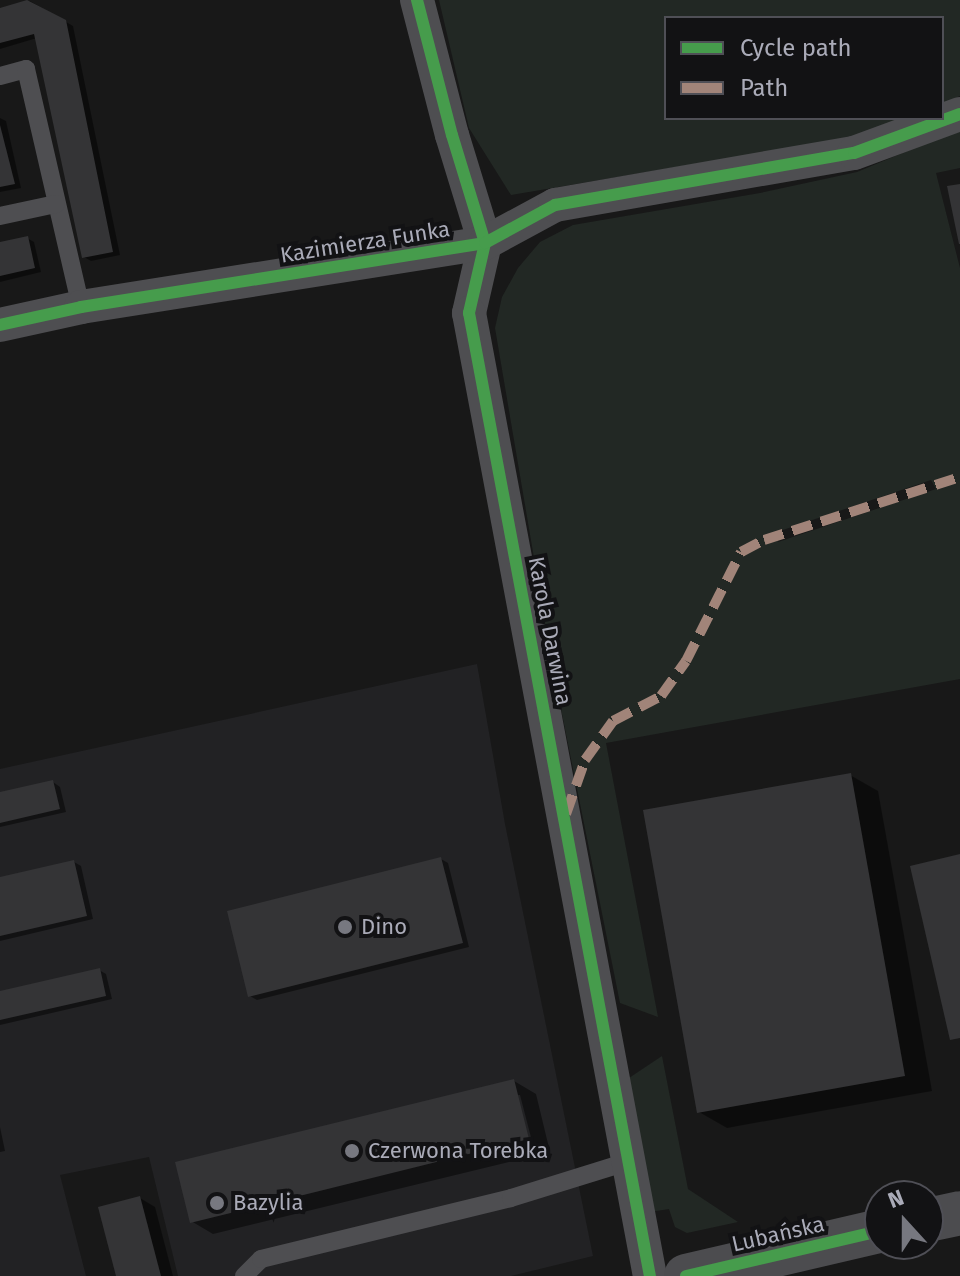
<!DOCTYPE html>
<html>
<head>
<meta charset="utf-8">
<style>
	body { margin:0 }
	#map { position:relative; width:960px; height:1276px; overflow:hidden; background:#181818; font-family:"Fira Sans",sans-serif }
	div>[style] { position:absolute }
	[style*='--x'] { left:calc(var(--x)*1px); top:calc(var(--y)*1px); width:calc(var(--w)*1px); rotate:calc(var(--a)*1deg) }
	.built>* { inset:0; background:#222224 }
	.green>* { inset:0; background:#222824 }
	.shadow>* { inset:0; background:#0007 }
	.building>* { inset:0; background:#343436 }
	.lane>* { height:18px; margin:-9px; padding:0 9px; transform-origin:9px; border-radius:9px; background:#4e4e51 }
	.street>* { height:34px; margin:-17px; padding:0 17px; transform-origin:17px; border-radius:17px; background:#4e4e51 }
	.secondary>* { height:44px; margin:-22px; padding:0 22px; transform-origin:22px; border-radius:22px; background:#4c4c4f }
	.quiet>* { height:10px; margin-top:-5px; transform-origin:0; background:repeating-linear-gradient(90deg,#a18479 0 20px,transparent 0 30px) }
	.cycleway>* { height:12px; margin:-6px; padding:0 6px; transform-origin:6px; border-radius:6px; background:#469c4c }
	.dots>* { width:22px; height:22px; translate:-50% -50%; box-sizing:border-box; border:4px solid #121214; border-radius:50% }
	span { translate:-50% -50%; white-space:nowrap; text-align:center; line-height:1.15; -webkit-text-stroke:8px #121214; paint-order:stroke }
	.street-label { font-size:22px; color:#aaabb8 }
	.poi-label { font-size:22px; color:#aaabb8 }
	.left { translate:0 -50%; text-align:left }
	.legend { position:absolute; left:664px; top:16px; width:280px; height:104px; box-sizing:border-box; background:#121214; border:2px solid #4f4f56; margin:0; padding:10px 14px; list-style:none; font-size:24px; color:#aaabb8 }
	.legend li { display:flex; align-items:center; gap:16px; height:40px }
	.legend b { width:40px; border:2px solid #4f4f56 }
	.north { position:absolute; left:864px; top:1180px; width:80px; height:80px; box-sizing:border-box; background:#121214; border:2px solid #4f4f56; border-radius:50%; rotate:339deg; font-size:22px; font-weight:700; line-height:32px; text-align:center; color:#aaabb8 }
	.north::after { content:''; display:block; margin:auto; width:28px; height:36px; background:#777880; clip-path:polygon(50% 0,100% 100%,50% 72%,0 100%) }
</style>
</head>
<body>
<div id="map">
	<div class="built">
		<i style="clip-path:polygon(477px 664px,505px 824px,593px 1256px,511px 1276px,178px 1276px,149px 1157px,60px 1175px,86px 1276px,0 1276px,0 769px)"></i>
	</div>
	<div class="green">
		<i style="clip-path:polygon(439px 0,960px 0,960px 96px,942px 104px,942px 18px,666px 18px,666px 118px,910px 118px,877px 133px,511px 195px,469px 128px)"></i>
		<i style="clip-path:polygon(evenodd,960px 129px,960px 168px,936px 173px,960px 268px,960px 679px,606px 743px,658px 1017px,620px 1003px,552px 664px,495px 328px,502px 297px,518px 268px,540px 242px,573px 225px,760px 193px,857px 172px,960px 129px,931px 480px,936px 489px,778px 542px,780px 531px,931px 480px)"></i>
		<i style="clip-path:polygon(662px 1056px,688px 1189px,738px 1222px,687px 1233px,675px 1227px,669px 1209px,650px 1212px,626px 1080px)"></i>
	</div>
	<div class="shadow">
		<i style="clip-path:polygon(30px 1px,73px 26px,120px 255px,91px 261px,84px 257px,37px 38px,0 49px,0 10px)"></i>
		<i style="clip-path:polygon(0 118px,6px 121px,21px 188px,0 192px)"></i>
		<i style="clip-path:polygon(27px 238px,34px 242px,41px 272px,0 282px,0 244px)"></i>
		<i style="clip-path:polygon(850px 775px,878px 791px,932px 1091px,727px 1128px,699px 1112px)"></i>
		<i style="clip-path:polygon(53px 782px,60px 787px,66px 812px,0 827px,0 794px)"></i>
		<i style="clip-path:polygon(441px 859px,448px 863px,469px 947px,257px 1000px,250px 996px)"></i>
		<i style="clip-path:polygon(74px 862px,81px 866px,93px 919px,0 941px,0 879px)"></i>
		<i style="clip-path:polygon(99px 970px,106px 974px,112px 999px,0 1025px,0 993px)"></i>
		<i style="clip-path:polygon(evenodd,514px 1081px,536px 1094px,550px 1152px,213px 1234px,191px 1221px,514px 1081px,516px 1095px,520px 1095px,534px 1149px,530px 1150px,516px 1095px)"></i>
		<i style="clip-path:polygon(0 1127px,5px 1151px,0 1152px)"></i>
		<i style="clip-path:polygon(140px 1198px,155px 1207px,173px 1276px,118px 1276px)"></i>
	</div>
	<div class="building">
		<i style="clip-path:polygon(27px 0,66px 20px,113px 252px,82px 258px,34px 34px,0 43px,0 8px)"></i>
		<i style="clip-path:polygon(0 125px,15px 184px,0 187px)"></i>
		<i style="clip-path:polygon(960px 184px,960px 244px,959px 244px,947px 186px)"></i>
		<i style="clip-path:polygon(28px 236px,35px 268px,0 276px,0 242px)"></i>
		<i style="clip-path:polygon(851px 773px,905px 1076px,697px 1113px,643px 810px)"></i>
		<i style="clip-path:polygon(53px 780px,60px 809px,0 823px,0 792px)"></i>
		<i style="clip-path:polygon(960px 854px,960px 1038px,950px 1040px,910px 866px)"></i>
		<i style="clip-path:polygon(441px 857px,463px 943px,248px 997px,227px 911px)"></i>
		<i style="clip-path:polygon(74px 860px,87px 916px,0 936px,0 877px)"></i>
		<i style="clip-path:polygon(100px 968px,106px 996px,0 1020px,0 991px)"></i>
		<i style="clip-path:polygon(514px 1079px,529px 1139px,190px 1223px,175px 1162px)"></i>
		<i style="clip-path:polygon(140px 1196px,161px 1276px,116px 1276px,98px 1207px)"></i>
	</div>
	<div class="lane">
		<i style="--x:0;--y:76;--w:27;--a:-15"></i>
		<i style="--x:26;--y:69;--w:244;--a:77"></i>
		<i style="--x:0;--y:216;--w:57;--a:-12.1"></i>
		<i style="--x:244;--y:1276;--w:24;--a:-45"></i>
		<i style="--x:261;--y:1259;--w:257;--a:-13.7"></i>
		<i style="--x:511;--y:1198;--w:121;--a:-17.2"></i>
	</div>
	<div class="street">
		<i style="--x:417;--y:0;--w:139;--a:75.5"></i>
		<i style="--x:452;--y:135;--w:113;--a:73"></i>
		<i style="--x:485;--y:243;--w:72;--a:102.9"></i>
		<i style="--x:469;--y:313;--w:980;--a:79.36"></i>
		<i style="--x:0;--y:325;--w:83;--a:-12.5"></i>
		<i style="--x:81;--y:307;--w:409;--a:-9"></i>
		<i style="--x:485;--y:243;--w:80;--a:-28.5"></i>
		<i style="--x:555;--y:205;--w:303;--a:-9.9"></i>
		<i style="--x:854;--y:153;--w:113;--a:-20.2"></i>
	</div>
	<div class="secondary">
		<i style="--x:928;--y:1220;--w:33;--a:-12"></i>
		<i style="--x:686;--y:1276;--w:199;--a:-13.1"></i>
	</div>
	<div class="quiet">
		<i style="--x:566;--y:814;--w:57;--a:-70.6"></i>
		<i style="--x:585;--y:760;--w:48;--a:-54.3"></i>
		<i style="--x:613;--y:721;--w:54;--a:-27.5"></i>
		<i style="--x:661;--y:696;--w:43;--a:-54.5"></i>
		<i style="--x:686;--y:661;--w:122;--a:-63.2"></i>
		<i style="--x:741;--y:552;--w:26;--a:-28"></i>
		<i style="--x:764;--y:540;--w:206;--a:-17.8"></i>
	</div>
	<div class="cycleway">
		<i style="--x:417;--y:0;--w:139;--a:75.5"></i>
		<i style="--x:452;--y:135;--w:113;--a:73"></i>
		<i style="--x:485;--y:243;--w:72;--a:102.9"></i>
		<i style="--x:469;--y:313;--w:980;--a:79.36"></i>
		<i style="--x:0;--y:325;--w:83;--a:-12.5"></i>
		<i style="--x:81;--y:307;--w:409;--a:-9"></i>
		<i style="--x:485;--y:243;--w:80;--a:-28.5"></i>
		<i style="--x:555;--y:205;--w:303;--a:-9.9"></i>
		<i style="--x:854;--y:153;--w:113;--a:-20.2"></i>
		<i style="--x:686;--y:1276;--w:199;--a:-13.1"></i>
	</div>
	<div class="dots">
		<i style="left:345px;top:927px;background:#777880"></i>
		<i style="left:352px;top:1151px;background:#777880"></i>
		<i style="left:217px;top:1203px;background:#777880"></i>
	</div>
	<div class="street-label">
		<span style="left:365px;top:242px;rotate:-9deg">Kazimierza Funka</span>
		<span style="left:550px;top:631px;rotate:79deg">Karola Darwina</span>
		<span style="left:778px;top:1234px;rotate:-13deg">Lubańska</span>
	</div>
	<div class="poi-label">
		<span class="left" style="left:361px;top:927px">Dino</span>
		<span class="left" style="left:368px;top:1151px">Czerwona Torebka</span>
		<span class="left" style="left:233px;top:1203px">Bazylia</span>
	</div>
	<ul class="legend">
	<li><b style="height:10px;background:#469c4c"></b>Cycle path</li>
	<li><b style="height:10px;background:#a18479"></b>Path</li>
	</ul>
	<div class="north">N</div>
</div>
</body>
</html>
